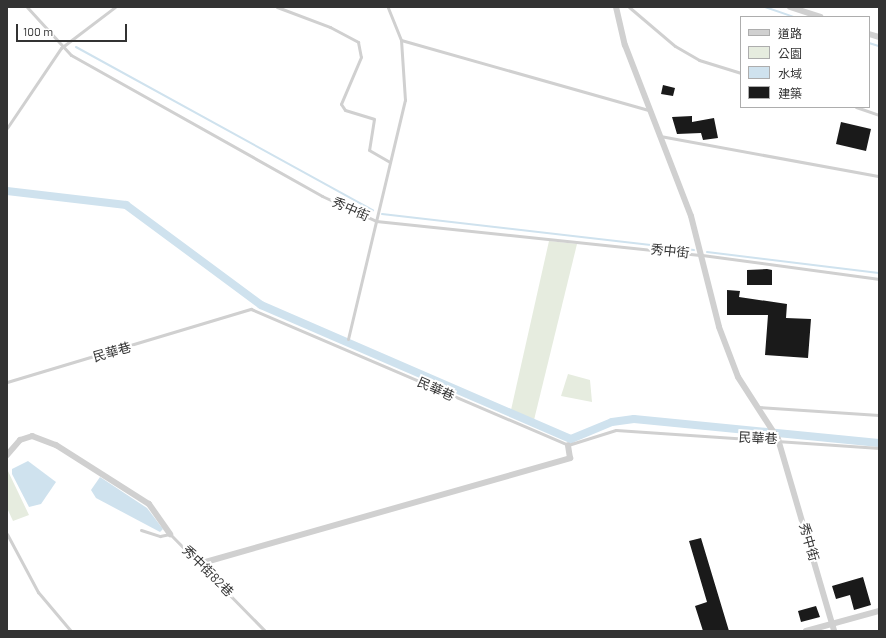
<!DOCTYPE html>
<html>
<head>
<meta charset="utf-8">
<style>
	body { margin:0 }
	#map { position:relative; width:886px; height:638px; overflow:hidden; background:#fff; font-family:Barlow,"Noto Sans TC",sans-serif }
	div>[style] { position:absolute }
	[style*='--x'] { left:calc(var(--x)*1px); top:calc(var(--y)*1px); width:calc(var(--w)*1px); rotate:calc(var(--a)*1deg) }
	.green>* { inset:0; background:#e6ecdf }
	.water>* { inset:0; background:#cfe2ee }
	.stream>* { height:2px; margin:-1px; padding:0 1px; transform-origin:1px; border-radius:1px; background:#cfe2ee }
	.canal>* { height:8px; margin:-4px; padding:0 4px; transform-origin:4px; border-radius:4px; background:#cfe2ee }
	.building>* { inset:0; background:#1a1a1a }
	.lane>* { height:3px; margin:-1.5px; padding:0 1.5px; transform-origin:1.5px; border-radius:1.5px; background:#d0d0d0 }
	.street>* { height:6px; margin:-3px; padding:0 3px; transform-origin:3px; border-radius:3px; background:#d0d0d0 }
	span { translate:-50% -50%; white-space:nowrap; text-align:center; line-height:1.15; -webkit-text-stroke:4px #fff; paint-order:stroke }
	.street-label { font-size:13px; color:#333 }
	.frame { position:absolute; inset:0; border:8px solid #333; pointer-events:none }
	.legend { position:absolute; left:740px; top:16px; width:130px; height:92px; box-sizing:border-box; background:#fff; border:1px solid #adadad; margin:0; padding:5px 7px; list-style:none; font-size:12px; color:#333 }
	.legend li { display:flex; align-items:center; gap:8px; height:20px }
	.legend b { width:20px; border:1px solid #adadad }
	.scale { position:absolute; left:16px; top:24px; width:111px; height:18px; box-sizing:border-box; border:2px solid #333; border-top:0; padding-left:5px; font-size:12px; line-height:14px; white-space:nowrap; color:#333; -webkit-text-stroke:3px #fff; paint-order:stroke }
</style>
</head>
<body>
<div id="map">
	<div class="green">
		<i style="clip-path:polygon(549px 241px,577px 244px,534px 420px,511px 410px)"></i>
		<i style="clip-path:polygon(568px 374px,590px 380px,592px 402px,561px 396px)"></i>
		<i style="clip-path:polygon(7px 469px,29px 515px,13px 521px,7px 508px)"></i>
	</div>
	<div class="water">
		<i style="clip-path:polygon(28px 461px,56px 482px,41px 504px,29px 507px,12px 474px,12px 469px)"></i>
		<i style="clip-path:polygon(100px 477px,147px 508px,163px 529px,160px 532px,96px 498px,91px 490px)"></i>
	</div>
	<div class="stream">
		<i style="--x:765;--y:7;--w:31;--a:19"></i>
		<i style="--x:869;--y:43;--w:10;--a:17"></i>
		<i style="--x:76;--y:47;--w:339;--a:28.8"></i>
		<i style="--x:382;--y:214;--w:314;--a:6.6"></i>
		<i style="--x:707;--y:252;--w:173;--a:7"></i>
	</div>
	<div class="canal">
		<i style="--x:7;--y:191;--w:120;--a:6.7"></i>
		<i style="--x:126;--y:205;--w:168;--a:36.5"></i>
		<i style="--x:261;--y:305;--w:338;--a:23.4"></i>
		<i style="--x:571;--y:439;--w:44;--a:-22.5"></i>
		<i style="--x:612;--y:422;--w:22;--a:-8"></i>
		<i style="--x:634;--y:419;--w:246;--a:5.6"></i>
	</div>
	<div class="building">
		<i style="clip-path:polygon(663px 85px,675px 88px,673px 96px,661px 94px)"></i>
		<i style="clip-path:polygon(692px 116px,692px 122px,714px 118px,718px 138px,703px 140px,701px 133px,677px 134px,672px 117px)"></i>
		<i style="clip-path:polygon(841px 122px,871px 129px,866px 151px,836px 144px)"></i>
		<i style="clip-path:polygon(767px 269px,772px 270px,772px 285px,747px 285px,747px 270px)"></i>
		<i style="clip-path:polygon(727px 290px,740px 291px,739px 297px,787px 304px,786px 318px,811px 319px,808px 358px,765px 355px,768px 315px,727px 315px)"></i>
		<i style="clip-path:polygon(701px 538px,729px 631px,703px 631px,695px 606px,707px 602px,689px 541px)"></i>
		<i style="clip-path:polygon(863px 577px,871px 605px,854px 610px,850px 595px,836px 599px,832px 586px)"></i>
		<i style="clip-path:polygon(816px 606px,820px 617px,801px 622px,798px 611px)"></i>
	</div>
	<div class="lane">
		<i style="--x:27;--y:7;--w:65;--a:47.5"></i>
		<i style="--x:71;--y:55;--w:288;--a:29.3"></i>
		<i style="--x:322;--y:196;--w:60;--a:24.8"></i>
		<i style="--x:376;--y:221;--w:328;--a:6"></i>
		<i style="--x:702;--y:255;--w:179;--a:7.7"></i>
		<i style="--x:277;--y:7;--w:57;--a:20.7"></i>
		<i style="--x:330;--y:27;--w:32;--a:28"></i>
		<i style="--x:358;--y:42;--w:15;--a:79"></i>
		<i style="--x:361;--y:57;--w:51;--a:113.1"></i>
		<i style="--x:341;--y:104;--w:7;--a:56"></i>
		<i style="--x:345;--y:110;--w:30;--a:17"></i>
		<i style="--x:374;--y:119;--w:31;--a:99"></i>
		<i style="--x:369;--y:150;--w:24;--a:30"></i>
		<i style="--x:629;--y:7;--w:60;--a:40.3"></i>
		<i style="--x:675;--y:46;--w:28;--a:30"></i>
		<i style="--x:699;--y:60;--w:44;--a:17.2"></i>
		<i style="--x:401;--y:40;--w:258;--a:15.8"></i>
		<i style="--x:856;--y:107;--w:24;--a:19"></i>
		<i style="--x:7;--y:128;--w:97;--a:-56"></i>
		<i style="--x:61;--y:48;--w:68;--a:-37.2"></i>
		<i style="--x:660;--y:136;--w:223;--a:10.4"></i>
		<i style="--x:348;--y:339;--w:246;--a:-76.6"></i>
		<i style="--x:405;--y:100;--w:60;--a:-93.8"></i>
		<i style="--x:401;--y:40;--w:35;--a:-112"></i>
		<i style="--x:7;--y:382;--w:255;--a:-16.7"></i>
		<i style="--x:251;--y:309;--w:345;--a:23.2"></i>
		<i style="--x:568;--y:445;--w:50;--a:-17.4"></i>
		<i style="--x:616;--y:430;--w:264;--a:3.9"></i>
		<i style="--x:758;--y:407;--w:121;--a:3.8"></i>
		<i style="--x:141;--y:530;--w:20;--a:18"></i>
		<i style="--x:160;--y:536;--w:10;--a:-11"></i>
		<i style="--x:170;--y:534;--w:136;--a:45.6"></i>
		<i style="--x:7;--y:534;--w:66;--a:61.9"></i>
		<i style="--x:38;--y:592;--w:51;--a:49.8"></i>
	</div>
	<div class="street">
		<i style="--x:616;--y:7;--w:39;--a:77"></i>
		<i style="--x:625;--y:45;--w:183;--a:68.9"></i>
		<i style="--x:691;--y:216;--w:114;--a:75.8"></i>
		<i style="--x:719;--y:327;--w:53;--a:69.2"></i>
		<i style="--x:738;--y:377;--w:74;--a:57.2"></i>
		<i style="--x:778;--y:439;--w:200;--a:73.7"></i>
		<i style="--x:790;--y:7;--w:32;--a:18"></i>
		<i style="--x:869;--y:34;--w:10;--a:17"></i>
		<i style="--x:7;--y:455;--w:20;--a:-49"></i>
		<i style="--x:20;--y:440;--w:13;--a:-18"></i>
		<i style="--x:32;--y:436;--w:26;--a:21"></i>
		<i style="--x:56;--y:445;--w:110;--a:32.4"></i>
		<i style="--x:149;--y:504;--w:37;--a:55"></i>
		<i style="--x:202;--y:563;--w:383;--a:-15.9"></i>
		<i style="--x:570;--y:458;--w:13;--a:-99"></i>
		<i style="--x:806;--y:631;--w:76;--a:-15.3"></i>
	</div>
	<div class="street-label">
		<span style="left:351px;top:209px;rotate:24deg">秀中街</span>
		<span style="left:670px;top:251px;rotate:6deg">秀中街</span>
		<span style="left:112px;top:352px;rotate:-16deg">民華巷</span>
		<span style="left:436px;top:389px;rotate:24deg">民華巷</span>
		<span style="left:758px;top:438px;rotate:3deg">民華巷</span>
		<span style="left:809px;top:542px;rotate:74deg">秀中街</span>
		<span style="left:208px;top:571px;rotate:45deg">秀中街82巷</span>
	</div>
	<div class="frame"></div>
	<ul class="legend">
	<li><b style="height:5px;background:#d0d0d0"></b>道路</li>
	<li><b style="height:11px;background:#e6ecdf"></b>公園</li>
	<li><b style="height:11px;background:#cfe2ee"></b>水域</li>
	<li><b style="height:11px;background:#1a1a1a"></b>建築</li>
	</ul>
	<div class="scale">100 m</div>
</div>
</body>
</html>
